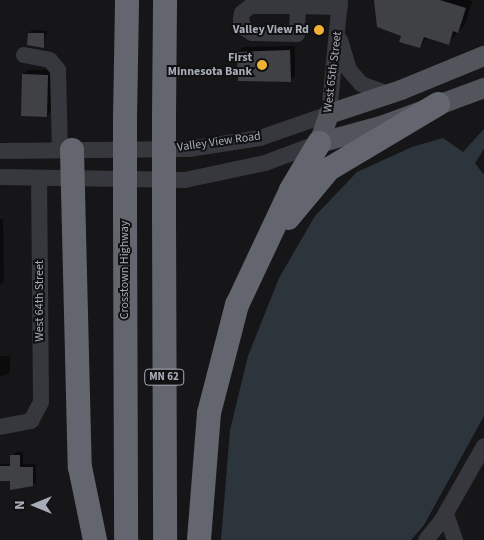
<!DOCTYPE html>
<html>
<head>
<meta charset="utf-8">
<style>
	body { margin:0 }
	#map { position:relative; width:484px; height:540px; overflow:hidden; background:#161618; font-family:"Source Sans 3",sans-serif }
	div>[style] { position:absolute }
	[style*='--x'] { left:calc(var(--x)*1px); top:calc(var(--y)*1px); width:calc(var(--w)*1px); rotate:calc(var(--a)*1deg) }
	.water>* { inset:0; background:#2c353c }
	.shadow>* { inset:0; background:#0007 }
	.building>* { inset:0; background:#404145 }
	.minor>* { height:16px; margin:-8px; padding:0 8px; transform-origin:8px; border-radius:8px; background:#37383d }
	.major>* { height:20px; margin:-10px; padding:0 10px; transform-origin:10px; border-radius:10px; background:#53555c }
	.highway>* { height:24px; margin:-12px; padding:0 12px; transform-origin:12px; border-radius:12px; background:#63666e }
	.highway-bridge>* { height:24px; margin:-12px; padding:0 12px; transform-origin:12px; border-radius:12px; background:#63666e }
	.dots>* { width:14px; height:14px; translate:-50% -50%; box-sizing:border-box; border:2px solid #111113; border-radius:50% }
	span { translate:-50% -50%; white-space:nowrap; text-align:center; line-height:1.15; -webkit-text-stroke:4px #111113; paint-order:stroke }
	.shield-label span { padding:1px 4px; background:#111113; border:1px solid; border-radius:4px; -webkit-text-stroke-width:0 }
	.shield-label { font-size:11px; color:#a8adb8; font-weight:700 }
	.poi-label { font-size:12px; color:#a8adb8; font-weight:700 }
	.right { translate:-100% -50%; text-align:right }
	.street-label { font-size:12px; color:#a8adb8 }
	.north { position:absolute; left:10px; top:480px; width:50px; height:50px; -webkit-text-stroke:4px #111113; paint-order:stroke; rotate:270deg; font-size:14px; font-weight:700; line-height:20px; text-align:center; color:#a8adb8 }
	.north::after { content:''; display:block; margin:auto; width:18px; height:22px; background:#a8adb8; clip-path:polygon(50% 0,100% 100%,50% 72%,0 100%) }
</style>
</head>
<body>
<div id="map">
	<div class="water">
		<i style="clip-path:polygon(484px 129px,484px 149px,475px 163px,484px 175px,484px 416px,424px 525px,411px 540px,221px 540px,230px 430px,248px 356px,279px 278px,315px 216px,357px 172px,412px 147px,443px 138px,463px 152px)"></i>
	</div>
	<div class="shadow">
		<i style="clip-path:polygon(376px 0,467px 0,472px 1px,465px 25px,448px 43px,428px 37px,420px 47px,402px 35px,387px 31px)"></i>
		<i style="clip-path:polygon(32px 30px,47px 31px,43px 46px,29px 33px)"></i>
		<i style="clip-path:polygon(295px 46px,295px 76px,290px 81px,238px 52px,243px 47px)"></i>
		<i style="clip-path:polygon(28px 70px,52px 70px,52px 110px,47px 116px,23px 75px)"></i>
		<i style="clip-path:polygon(0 219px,3px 219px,4px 281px,0 285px)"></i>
		<i style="clip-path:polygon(0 356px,10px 356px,10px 372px,7px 375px,0 376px)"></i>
		<i style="clip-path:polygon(15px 452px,23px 452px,23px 464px,36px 464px,36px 482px,32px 485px,11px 488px,11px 480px,0 479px,0 464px,11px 464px)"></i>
	</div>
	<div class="building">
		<i style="clip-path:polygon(374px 0,440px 0,466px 8px,458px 33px,453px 31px,449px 45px,424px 37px,420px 48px,399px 42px,401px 36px,377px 27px)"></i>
		<i style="clip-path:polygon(28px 33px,44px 33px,44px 48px,27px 45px)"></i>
		<i style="clip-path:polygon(290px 50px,291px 82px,238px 81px,237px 52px)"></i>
		<i style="clip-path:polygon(22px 74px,48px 75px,47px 117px,21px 116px)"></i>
		<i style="clip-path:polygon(10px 455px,20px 455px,20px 467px,33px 467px,33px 486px,10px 490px,10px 481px,0 481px,0 466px,10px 466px)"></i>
	</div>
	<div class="minor">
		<i style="--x:298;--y:6;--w:28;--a:92"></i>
		<i style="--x:297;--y:34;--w:45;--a:-178.7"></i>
		<i style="--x:252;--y:33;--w:9;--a:-148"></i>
		<i style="--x:244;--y:28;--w:9;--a:-111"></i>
		<i style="--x:241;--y:20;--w:7;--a:-82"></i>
		<i style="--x:242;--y:13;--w:11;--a:-38"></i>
		<i style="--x:251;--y:6;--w:47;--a:0"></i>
		<i style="--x:298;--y:6;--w:42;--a:1.4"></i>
		<i style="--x:340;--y:40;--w:31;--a:73"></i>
		<i style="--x:349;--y:70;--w:18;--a:49"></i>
		<i style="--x:361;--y:84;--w:30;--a:20"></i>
		<i style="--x:24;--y:55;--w:26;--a:11"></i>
		<i style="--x:50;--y:60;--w:13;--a:51"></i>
		<i style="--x:58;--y:70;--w:80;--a:88.6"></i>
		<i style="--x:0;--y:151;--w:189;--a:-0.6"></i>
		<i style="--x:189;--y:149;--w:72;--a:-8.8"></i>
		<i style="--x:260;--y:138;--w:73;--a:-19.2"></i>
		<i style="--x:329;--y:114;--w:115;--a:-84.5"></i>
		<i style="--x:0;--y:177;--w:185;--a:0.9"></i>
		<i style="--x:185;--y:180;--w:82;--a:-12"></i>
		<i style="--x:265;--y:163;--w:58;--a:-20.3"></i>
		<i style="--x:0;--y:427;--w:32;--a:-11"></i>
		<i style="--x:31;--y:421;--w:21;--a:-62"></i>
		<i style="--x:41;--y:402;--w:224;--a:-90.5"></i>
		<i style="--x:446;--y:514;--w:28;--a:71"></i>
		<i style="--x:426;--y:540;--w:26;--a:-51"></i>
		<i style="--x:442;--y:520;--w:85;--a:-60.4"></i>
	</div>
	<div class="major">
		<i style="--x:319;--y:143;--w:31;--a:-71"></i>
		<i style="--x:329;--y:114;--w:76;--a:-18.4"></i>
		<i style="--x:401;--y:90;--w:90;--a:-22.3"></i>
		<i style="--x:319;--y:143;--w:67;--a:-15.5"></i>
		<i style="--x:384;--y:125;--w:107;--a:-20.3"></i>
	</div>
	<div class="highway">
		<i style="--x:164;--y:117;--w:117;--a:-89.5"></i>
		<i style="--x:125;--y:119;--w:119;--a:-89"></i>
		<i style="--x:72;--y:150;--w:317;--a:88.6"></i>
		<i style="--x:80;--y:467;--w:75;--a:78.4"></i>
		<i style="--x:125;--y:215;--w:325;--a:89.8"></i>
		<i style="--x:164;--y:215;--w:325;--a:89.8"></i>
		<i style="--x:288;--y:218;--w:64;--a:-50.1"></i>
		<i style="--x:329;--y:169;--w:127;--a:-30.8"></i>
		<i style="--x:199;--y:540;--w:127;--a:-85.5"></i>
		<i style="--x:209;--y:413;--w:112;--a:-75.5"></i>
		<i style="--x:237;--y:305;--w:127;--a:-64.8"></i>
		<i style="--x:291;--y:190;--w:55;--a:-59.2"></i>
	</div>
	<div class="highway-bridge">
		<i style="--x:125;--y:215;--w:96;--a:-90"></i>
		<i style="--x:164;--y:215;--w:98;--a:-90"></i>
	</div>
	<div class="dots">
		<i style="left:319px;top:30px;background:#f2b134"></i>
		<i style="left:262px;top:65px;background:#f2b134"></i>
	</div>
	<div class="shield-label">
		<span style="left:164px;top:377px">MN 62</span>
	</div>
	<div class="poi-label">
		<span class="right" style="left:309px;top:30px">Valley View Rd</span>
		<span class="right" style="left:252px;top:65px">First<br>Minnesota Bank</span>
	</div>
	<div class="street-label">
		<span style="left:333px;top:72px;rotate:-83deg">West 65th Street</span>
		<span style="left:219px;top:142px;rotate:-8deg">Valley View Road</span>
		<span style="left:125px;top:270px;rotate:-90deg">Crosstown Highway</span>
		<span style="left:40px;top:301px;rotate:-90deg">West 64th Street</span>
	</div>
	<div class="north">N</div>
</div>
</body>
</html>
